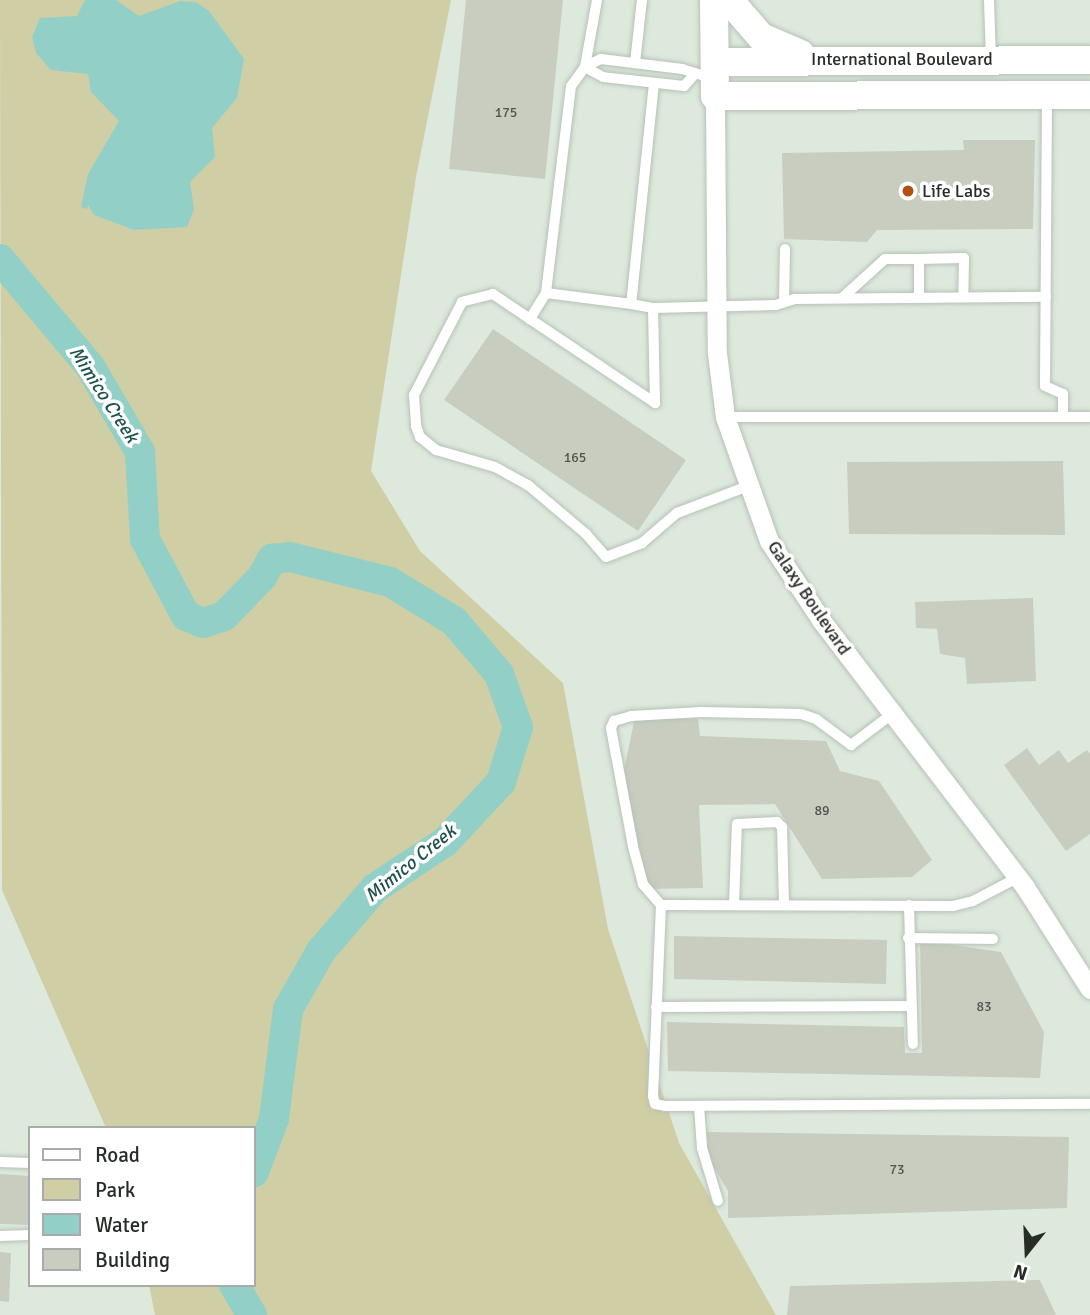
<!DOCTYPE html>
<html>
<head>
<meta charset="utf-8">
<style>
	body { margin:0 }
	#map { position:relative; width:1090px; height:1315px; overflow:hidden; background:#dde9dd; font-family:Signika,sans-serif }
	div>[style] { position:absolute }
	[style*='--x'] { left:calc(var(--x)*1px); top:calc(var(--y)*1px); width:calc(var(--w)*1px); rotate:calc(var(--a)*1deg) }
	.green>* { inset:0; background:#cfcea4 }
	.water>* { inset:0; background:#92d0c7 }
	.river>* { height:30px; margin:-15px; padding:0 15px; transform-origin:15px; border-radius:15px; background:#92d0c7 }
	.building>* { inset:0; background:#c8cdc0 }
	.roads { filter:drop-shadow(0 0 2px #b7c1b7) drop-shadow(0 0 2px #b7c1b7) }
	.lane>* { height:10px; margin:-5px; padding:0 5px; transform-origin:5px; border-radius:5px; background:#fff }
	.street>* { height:19px; margin:-9.5px; padding:0 9.5px; transform-origin:9.5px; border-radius:9.5px; background:#fff }
	.secondary>* { height:28px; margin:-14px; padding:0 14px; transform-origin:14px; border-radius:14px; background:#fff }
	.dots>* { width:19px; height:19px; translate:-50% -50%; box-sizing:border-box; border:4px solid #fff; border-radius:50% }
	span { translate:-50% -50%; white-space:nowrap; text-align:center; line-height:1.15; -webkit-text-stroke:7px #fff; paint-order:stroke }
	.number-label { font-size:14px; color:#50544e }
	.number-label span { -webkit-text-stroke-width:0 }
	.street-label { font-size:18px; color:#282c28 }
	.poi-label { font-size:18px; color:#282c28 }
	.left { translate:0 -50%; text-align:left }
	.water-label { font-size:19px; color:#1d524c; font-style:italic }
	.legend { position:absolute; left:28px; top:1126px; width:228px; height:161px; box-sizing:border-box; background:#fff; border:2px solid #a9aba9; margin:0; padding:9px 12px; list-style:none; font-size:21px; color:#282c28 }
	.legend li { display:flex; align-items:center; gap:14px; height:35px }
	.legend b { width:35px; border:2px solid #a9aba9 }
	.north { position:absolute; left:992px; top:1217px; width:70px; height:70px; -webkit-text-stroke:5px #fff; paint-order:stroke; rotate:198deg; font-size:19px; font-weight:700; line-height:28px; text-align:center; color:#282c28 }
	.north::after { content:''; display:block; margin:auto; width:24px; height:32px; background:#282c28; clip-path:polygon(50% 0,100% 100%,50% 72%,0 100%) }
</style>
</head>
<body>
<div id="map">
	<div class="green">
		<i style="clip-path:polygon(0 0,451px 0,416px 177px,371px 471px,420px 551px,563px 683px,608px 929px,679px 1143px,776px 1315px,155px 1315px,149px 1285px,254px 1285px,254px 1128px,106px 1128px,2px 890px)"></i>
	</div>
	<div class="water">
		<i style="clip-path:polygon(85px 0,116px 0,139px 16px,180px 1px,196px 2px,209px 11px,244px 59px,237px 98px,212px 128px,215px 157px,190px 182px,194px 209px,187px 227px,134px 230px,94px 215px,88px 205px,87px 209px,81px 207px,88px 174px,119px 121px,91px 92px,88px 74px,51px 70px,36px 53px,32px 37px,40px 18px,77px 16px)"></i>
	</div>
	<div class="river">
		<i style="--x:0;--y:259;--w:142;--a:50.1"></i>
		<i style="--x:91;--y:368;--w:97;--a:59.7"></i>
		<i style="--x:140;--y:452;--w:87;--a:86.7"></i>
		<i style="--x:145;--y:539;--w:87;--a:62"></i>
		<i style="--x:186;--y:616;--w:18;--a:22"></i>
		<i style="--x:203;--y:623;--w:22;--a:-18"></i>
		<i style="--x:224;--y:616;--w:54;--a:-45.7"></i>
		<i style="--x:262;--y:577;--w:21;--a:-61"></i>
		<i style="--x:272;--y:559;--w:18;--a:-6"></i>
		<i style="--x:290;--y:557;--w:103;--a:14"></i>
		<i style="--x:390;--y:582;--w:75;--a:31.4"></i>
		<i style="--x:454;--y:621;--w:70;--a:49.7"></i>
		<i style="--x:499;--y:674;--w:56;--a:70.3"></i>
		<i style="--x:518;--y:727;--w:58;--a:107.2"></i>
		<i style="--x:501;--y:782;--w:82;--a:133"></i>
		<i style="--x:445;--y:842;--w:84;--a:146.7"></i>
		<i style="--x:375;--y:888;--w:83;--a:130.6"></i>
		<i style="--x:321;--y:951;--w:67;--a:119.6"></i>
		<i style="--x:288;--y:1009;--w:111;--a:97.3"></i>
		<i style="--x:274;--y:1119;--w:57;--a:110.7"></i>
		<i style="--x:234;--y:1285;--w:35;--a:59"></i>
	</div>
	<div class="building">
		<i style="clip-path:polygon(466px 0,563px 0,545px 179px,449px 169px)"></i>
		<i style="clip-path:polygon(963px 140px,1035px 140px,1033px 229px,877px 230px,867px 242px,784px 239px,782px 153px,964px 150px)"></i>
		<i style="clip-path:polygon(493px 329px,686px 460px,638px 531px,444px 400px)"></i>
		<i style="clip-path:polygon(1063px 461px,1065px 535px,849px 534px,847px 462px)"></i>
		<i style="clip-path:polygon(1033px 598px,1036px 681px,967px 684px,965px 658px,940px 654px,937px 629px,916px 628px,915px 602px)"></i>
		<i style="clip-path:polygon(635px 717px,698px 719px,700px 736px,826px 741px,840px 771px,879px 781px,932px 860px,912px 877px,822px 879px,775px 804px,699px 805px,703px 888px,648px 889px,623px 775px)"></i>
		<i style="clip-path:polygon(1027px 748px,1039px 765px,1059px 750px,1068px 763px,1087px 750px,1090px 754px,1090px 834px,1066px 851px,1004px 765px)"></i>
		<i style="clip-path:polygon(674px 936px,887px 940px,886px 984px,674px 979px)"></i>
		<i style="clip-path:polygon(920px 940px,1001px 952px,1044px 1032px,1040px 1078px,668px 1071px,667px 1022px,904px 1027px,905px 1053px,922px 1053px)"></i>
		<i style="clip-path:polygon(707px 1132px,1069px 1137px,1067px 1208px,728px 1218px,728px 1191px,708px 1157px)"></i>
		<i style="clip-path:polygon(0 1174px,30px 1176px,30px 1225px,0 1224px)"></i>
		<i style="clip-path:polygon(0 1252px,11px 1253px,9px 1302px,0 1301px)"></i>
		<i style="clip-path:polygon(1040px 1280px,1056px 1315px,787px 1315px,790px 1286px)"></i>
	</div>
	<div class="roads">
		<div class="lane">
			<i style="--x:597;--y:0;--w:68;--a:100.2"></i>
			<i style="--x:585;--y:67;--w:24;--a:126"></i>
			<i style="--x:571;--y:86;--w:209;--a:96.9"></i>
			<i style="--x:546;--y:293;--w:31;--a:122"></i>
			<i style="--x:530;--y:319;--w:45;--a:-146"></i>
			<i style="--x:493;--y:294;--w:32;--a:166"></i>
			<i style="--x:462;--y:302;--w:105;--a:117.3"></i>
			<i style="--x:414;--y:395;--w:31;--a:86"></i>
			<i style="--x:416;--y:426;--w:12;--a:70"></i>
			<i style="--x:420;--y:437;--w:21;--a:39"></i>
			<i style="--x:436;--y:450;--w:61;--a:16.1"></i>
			<i style="--x:495;--y:467;--w:38;--a:29"></i>
			<i style="--x:528;--y:485;--w:76;--a:40.2"></i>
			<i style="--x:586;--y:534;--w:30;--a:49"></i>
			<i style="--x:606;--y:557;--w:39;--a:-21"></i>
			<i style="--x:642;--y:543;--w:46;--a:-40.6"></i>
			<i style="--x:677;--y:513;--w:76;--a:-20.8"></i>
			<i style="--x:989;--y:0;--w:59;--a:88.1"></i>
			<i style="--x:635;--y:63;--w:63;--a:-83.7"></i>
			<i style="--x:694;--y:75;--w:15;--a:132"></i>
			<i style="--x:684;--y:86;--w:81;--a:-173.7"></i>
			<i style="--x:603;--y:77;--w:21;--a:-151"></i>
			<i style="--x:585;--y:67;--w:18;--a:-27"></i>
			<i style="--x:601;--y:59;--w:82;--a:7"></i>
			<i style="--x:682;--y:69;--w:30;--a:17"></i>
			<i style="--x:654;--y:83;--w:222;--a:95.9"></i>
			<i style="--x:631;--y:304;--w:22;--a:10"></i>
			<i style="--x:653;--y:308;--w:123;--a:-1.4"></i>
			<i style="--x:776;--y:305;--w:19;--a:-18"></i>
			<i style="--x:794;--y:299;--w:252;--a:-0.5"></i>
			<i style="--x:1047;--y:97;--w:289;--a:90.4"></i>
			<i style="--x:1045;--y:386;--w:20;--a:24"></i>
			<i style="--x:1063;--y:394;--w:23;--a:90"></i>
			<i style="--x:919;--y:259;--w:45;--a:-1.3"></i>
			<i style="--x:964;--y:258;--w:39;--a:91"></i>
			<i style="--x:546;--y:293;--w:86;--a:7.4"></i>
			<i style="--x:842;--y:298;--w:58;--a:-42.2"></i>
			<i style="--x:885;--y:259;--w:34;--a:0"></i>
			<i style="--x:919;--y:259;--w:39;--a:90"></i>
			<i style="--x:784;--y:302;--w:53;--a:-88.9"></i>
			<i style="--x:530;--y:319;--w:151;--a:33.9"></i>
			<i style="--x:655;--y:403;--w:95;--a:-91.2"></i>
			<i style="--x:725;--y:417;--w:365;--a:0"></i>
			<i style="--x:1017;--y:878;--w:50;--a:152.4"></i>
			<i style="--x:973;--y:901;--w:21;--a:166"></i>
			<i style="--x:953;--y:906;--w:292;--a:-179.8"></i>
			<i style="--x:661;--y:905;--w:191;--a:92.4"></i>
			<i style="--x:653;--y:1096;--w:8;--a:76"></i>
			<i style="--x:655;--y:1104;--w:10;--a:11"></i>
			<i style="--x:665;--y:1106;--w:425;--a:-0.3"></i>
			<i style="--x:734;--y:904;--w:80;--a:-87.9"></i>
			<i style="--x:737;--y:824;--w:40;--a:-2.9"></i>
			<i style="--x:777;--y:822;--w:7;--a:45"></i>
			<i style="--x:782;--y:827;--w:77;--a:88.5"></i>
			<i style="--x:661;--y:905;--w:28;--a:-131"></i>
			<i style="--x:643;--y:884;--w:39;--a:-105"></i>
			<i style="--x:633;--y:846;--w:120;--a:-100.6"></i>
			<i style="--x:611;--y:728;--w:8;--a:-67"></i>
			<i style="--x:614;--y:721;--w:18;--a:-16"></i>
			<i style="--x:631;--y:716;--w:70;--a:-3.3"></i>
			<i style="--x:701;--y:712;--w:100;--a:1.1"></i>
			<i style="--x:801;--y:714;--w:16;--a:18"></i>
			<i style="--x:816;--y:719;--w:44;--a:36.6"></i>
			<i style="--x:851;--y:745;--w:51;--a:-37.1"></i>
			<i style="--x:909;--y:905;--w:139;--a:88.4"></i>
			<i style="--x:908;--y:938;--w:85;--a:0.7"></i>
			<i style="--x:656;--y:1007;--w:255;--a:-0.2"></i>
			<i style="--x:699;--y:1106;--w:42;--a:85.9"></i>
			<i style="--x:702;--y:1148;--w:55;--a:73.2"></i>
			<i style="--x:0;--y:1162;--w:30;--a:2"></i>
			<i style="--x:0;--y:1236;--w:30;--a:-2"></i>
		</div>
		<div class="street">
			<i style="--x:715;--y:96;--w:257;--a:89.6"></i>
			<i style="--x:717;--y:353;--w:64;--a:82.9"></i>
			<i style="--x:725;--y:417;--w:132;--a:70.5"></i>
			<i style="--x:769;--y:541;--w:95;--a:56.6"></i>
			<i style="--x:821;--y:620;--w:336;--a:52.6"></i>
			<i style="--x:1025;--y:887;--w:121;--a:57.5"></i>
		</div>
		<div class="secondary">
			<i style="--x:714;--y:0;--w:96;--a:89.4"></i>
			<i style="--x:715;--y:96;--w:375;--a:-0.2"></i>
			<i style="--x:729;--y:0;--w:49;--a:49.1"></i>
			<i style="--x:761;--y:37;--w:43;--a:23"></i>
			<i style="--x:715;--y:62;--w:375;--a:-0.3"></i>
		</div>
	</div>
	<div class="dots">
		<i style="left:908px;top:191px;background:#b35115"></i>
	</div>
	<div class="number-label">
		<span style="left:506px;top:113px">175</span>
		<span style="left:575px;top:458px">165</span>
		<span style="left:822px;top:811px">89</span>
		<span style="left:984px;top:1007px">83</span>
		<span style="left:897px;top:1170px">73</span>
	</div>
	<div class="street-label">
		<span style="left:902px;top:59px">International Boulevard</span>
		<span style="left:809px;top:598px;rotate:56deg">Galaxy Boulevard</span>
	</div>
	<div class="poi-label">
		<span class="left" style="left:922px;top:191px">Life Labs</span>
	</div>
	<div class="water-label">
		<span style="left:103px;top:395px;rotate:57deg">Mimico Creek</span>
		<span style="left:411px;top:864px;rotate:-39deg">Mimico Creek</span>
	</div>
	<ul class="legend">
	<li><b style="height:9px;background:#fff"></b>Road</li>
	<li><b style="height:19px;background:#cfcea4"></b>Park</li>
	<li><b style="height:19px;background:#92d0c7"></b>Water</li>
	<li><b style="height:19px;background:#c8cdc0"></b>Building</li>
	</ul>
	<div class="north">N</div>
</div>
</body>
</html>
